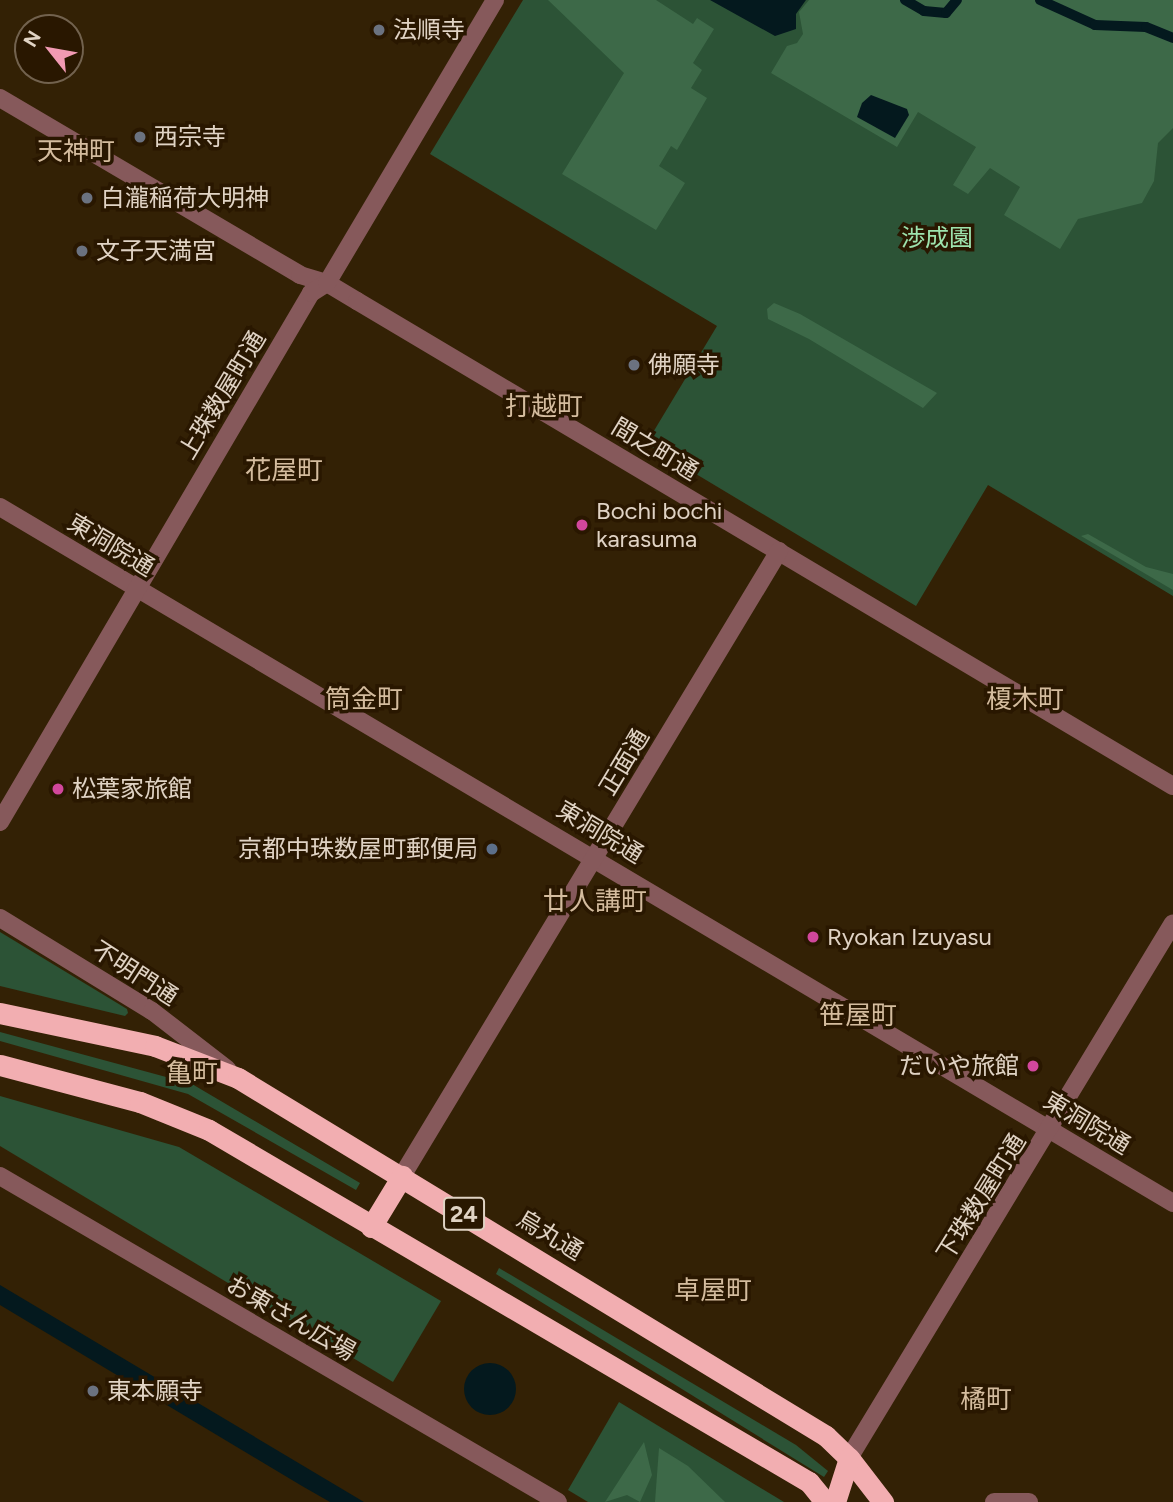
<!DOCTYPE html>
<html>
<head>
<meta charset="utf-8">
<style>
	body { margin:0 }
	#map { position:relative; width:1173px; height:1502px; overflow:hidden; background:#332105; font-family:Figtree,"Noto Sans JP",sans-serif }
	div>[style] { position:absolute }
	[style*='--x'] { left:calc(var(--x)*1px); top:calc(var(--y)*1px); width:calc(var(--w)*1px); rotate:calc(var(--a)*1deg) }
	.green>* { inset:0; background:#2c5336 }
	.forest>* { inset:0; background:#3d6948 }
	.water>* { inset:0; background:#04191e }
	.round { border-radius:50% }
	.stream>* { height:10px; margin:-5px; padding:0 5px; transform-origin:5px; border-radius:5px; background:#04191e }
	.minor>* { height:18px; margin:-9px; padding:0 9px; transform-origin:9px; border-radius:9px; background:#86595b }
	.highway>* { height:21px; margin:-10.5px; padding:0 10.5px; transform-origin:10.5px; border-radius:10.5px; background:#f2aeb1 }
	.dots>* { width:19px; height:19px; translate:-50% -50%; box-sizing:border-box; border:4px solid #291700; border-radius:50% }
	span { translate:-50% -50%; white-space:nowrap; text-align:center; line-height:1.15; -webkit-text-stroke:7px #291700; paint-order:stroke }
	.shield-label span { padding:2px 5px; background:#291700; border:2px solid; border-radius:5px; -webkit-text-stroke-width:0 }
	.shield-label { font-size:23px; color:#e0d3c4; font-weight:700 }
	.poi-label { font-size:24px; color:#e0d3c4 }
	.left { translate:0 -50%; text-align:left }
	.right { translate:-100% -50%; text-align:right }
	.park-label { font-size:24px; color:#9de3ad }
	.street-label { font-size:24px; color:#e0d3c4 }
	.neighbourhood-label { font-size:26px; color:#d4bc9e }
	.north { position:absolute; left:14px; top:14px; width:70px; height:70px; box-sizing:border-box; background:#291700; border:2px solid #72624e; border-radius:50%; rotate:301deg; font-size:19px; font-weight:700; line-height:28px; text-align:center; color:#e0d3c4 }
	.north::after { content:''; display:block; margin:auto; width:24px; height:32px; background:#f19ab3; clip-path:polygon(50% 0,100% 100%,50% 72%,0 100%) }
</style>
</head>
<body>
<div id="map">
	<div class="green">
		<i style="clip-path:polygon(523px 0,1173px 0,1173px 596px,988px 485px,916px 606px,646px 444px,717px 326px,430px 154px)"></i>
		<i style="clip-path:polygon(0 932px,127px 1009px,128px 1013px,125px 1016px,0 986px)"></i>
		<i style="clip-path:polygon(0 1032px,192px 1084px,360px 1183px,356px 1190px,188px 1094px,0 1041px)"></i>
		<i style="clip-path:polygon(0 1096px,179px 1147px,441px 1301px,393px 1382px,0 1146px)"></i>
		<i style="clip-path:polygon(499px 1268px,796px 1445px,828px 1471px,824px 1477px,496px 1274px)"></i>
		<i style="clip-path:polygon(619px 1402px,784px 1502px,588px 1502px,568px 1490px)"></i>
	</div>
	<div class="forest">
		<i style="clip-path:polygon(548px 0,656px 0,693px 24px,697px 18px,714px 29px,693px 63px,702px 70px,691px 88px,707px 98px,677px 150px,671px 146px,659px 166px,685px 183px,656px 230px,562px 174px,624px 73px)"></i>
		<i style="clip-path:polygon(809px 0,1173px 0,1173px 128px,1158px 143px,1154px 181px,1142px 203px,1078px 219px,1060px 249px,1004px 215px,1020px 187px,990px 168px,968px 194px,953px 185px,976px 147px,918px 112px,897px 147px,771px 73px,787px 46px,797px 43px,803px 34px,799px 12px)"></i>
		<i style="clip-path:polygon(774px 303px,800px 314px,937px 393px,923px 408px,809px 339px,768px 319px,767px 309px)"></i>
		<i style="clip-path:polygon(1088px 534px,1146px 567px,1173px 574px,1173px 590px,1081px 536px)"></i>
		<i style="clip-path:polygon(644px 1442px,652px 1475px,640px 1502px,627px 1495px,605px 1502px)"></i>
		<i style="clip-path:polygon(659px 1448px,688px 1466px,725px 1502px,655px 1502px)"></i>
	</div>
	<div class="water">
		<i style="clip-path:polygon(710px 0,806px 0,796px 14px,796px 29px,775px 36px)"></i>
		<i style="clip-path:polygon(871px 95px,907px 109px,909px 115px,895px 138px,857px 117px,862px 103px)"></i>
		<i style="clip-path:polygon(0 1285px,364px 1502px,330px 1502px,302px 1486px,0 1305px)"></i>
		<i class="round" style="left:464px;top:1363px;width:52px;height:52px"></i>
	</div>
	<div class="stream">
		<i style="--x:905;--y:0;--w:22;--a:30"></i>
		<i style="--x:924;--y:11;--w:22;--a:5"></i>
		<i style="--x:946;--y:13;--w:17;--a:-50"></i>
		<i style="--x:1040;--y:0;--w:60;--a:24.4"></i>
		<i style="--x:1095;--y:25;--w:51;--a:2.2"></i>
		<i style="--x:1146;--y:27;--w:29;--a:22"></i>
	</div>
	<div class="minor">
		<i style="--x:0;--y:98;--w:348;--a:30.5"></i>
		<i style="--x:300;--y:275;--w:28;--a:17"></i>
		<i style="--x:327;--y:283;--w:35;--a:31"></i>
		<i style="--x:357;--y:301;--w:949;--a:30.73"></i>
		<i style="--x:0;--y:507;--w:1364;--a:30.68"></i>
		<i style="--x:0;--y:822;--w:614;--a:-59.55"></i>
		<i style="--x:311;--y:293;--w:19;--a:-32"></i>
		<i style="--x:327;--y:283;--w:329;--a:-59.3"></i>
		<i style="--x:0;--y:918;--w:178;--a:31.5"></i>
		<i style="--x:152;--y:1011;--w:95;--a:37.7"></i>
		<i style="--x:0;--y:1176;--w:646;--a:30.29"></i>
		<i style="--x:402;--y:1176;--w:730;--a:-58.9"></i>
		<i style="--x:849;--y:1458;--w:625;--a:-58.8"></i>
		<i style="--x:994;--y:1502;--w:35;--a:0"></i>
	</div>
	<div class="highway">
		<i style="--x:0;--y:1013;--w:158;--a:12"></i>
		<i style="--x:155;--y:1046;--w:89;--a:21.1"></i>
		<i style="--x:238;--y:1078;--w:688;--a:31.33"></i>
		<i style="--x:826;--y:1436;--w:32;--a:44"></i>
		<i style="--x:849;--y:1458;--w:56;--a:52.3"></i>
		<i style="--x:0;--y:1065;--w:145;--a:14.8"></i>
		<i style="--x:140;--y:1102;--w:74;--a:22.1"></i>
		<i style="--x:209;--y:1130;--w:696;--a:30.4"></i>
		<i style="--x:809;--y:1482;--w:26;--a:51"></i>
		<i style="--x:371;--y:1227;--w:60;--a:-58.7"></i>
		<i style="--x:835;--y:1502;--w:46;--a:-72.3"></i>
	</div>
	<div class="dots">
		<i style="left:379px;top:30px;background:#6b7280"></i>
		<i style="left:140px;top:137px;background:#6b7280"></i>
		<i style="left:87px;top:198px;background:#6b7280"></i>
		<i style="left:82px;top:251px;background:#6b7280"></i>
		<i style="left:634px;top:365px;background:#6b7280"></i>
		<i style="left:582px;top:525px;background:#d1479c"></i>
		<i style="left:58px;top:789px;background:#d1479c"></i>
		<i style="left:492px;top:849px;background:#5c6f8a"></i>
		<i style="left:813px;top:937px;background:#d1479c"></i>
		<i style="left:1033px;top:1066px;background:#d1479c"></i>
		<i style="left:93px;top:1391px;background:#6b7280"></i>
	</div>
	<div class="shield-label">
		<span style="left:464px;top:1214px">24</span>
	</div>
	<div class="poi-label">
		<span class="left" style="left:393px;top:30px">法順寺</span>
		<span class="left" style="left:154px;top:137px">西宗寺</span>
		<span class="left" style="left:101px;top:198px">白瀧稲荷大明神</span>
		<span class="left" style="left:96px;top:251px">文子天満宮</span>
		<span class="left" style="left:648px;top:365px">佛願寺</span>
		<span class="left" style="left:596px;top:525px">Bochi bochi<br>karasuma</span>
		<span class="left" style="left:72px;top:789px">松葉家旅館</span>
		<span class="right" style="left:478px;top:849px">京都中珠数屋町郵便局</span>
		<span class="left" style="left:827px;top:937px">Ryokan Izuyasu</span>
		<span class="right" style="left:1019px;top:1066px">だいや旅館</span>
		<span class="left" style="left:107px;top:1391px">東本願寺</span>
	</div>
	<div class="park-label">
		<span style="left:937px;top:238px">渉成園</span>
	</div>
	<div class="street-label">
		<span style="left:222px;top:395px;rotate:-59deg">上珠数屋町通</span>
		<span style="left:655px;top:449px;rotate:31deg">間之町通</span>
		<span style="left:111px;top:545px;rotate:31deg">東洞院通</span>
		<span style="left:624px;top:762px;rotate:-59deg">正面通</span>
		<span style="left:600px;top:832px;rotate:31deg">東洞院通</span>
		<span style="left:135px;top:973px;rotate:33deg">不明門通</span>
		<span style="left:1087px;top:1123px;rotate:31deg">東洞院通</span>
		<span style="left:981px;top:1197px;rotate:-58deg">下珠数屋町通</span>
		<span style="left:550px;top:1235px;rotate:31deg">烏丸通</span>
		<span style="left:291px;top:1318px;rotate:30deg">お東さん広場</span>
	</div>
	<div class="neighbourhood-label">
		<span style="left:76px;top:152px">天神町</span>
		<span style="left:544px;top:407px">打越町</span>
		<span style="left:284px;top:471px">花屋町</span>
		<span style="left:364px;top:700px">筒金町</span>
		<span style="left:1025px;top:700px">榎木町</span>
		<span style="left:595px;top:902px">廿人講町</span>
		<span style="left:858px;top:1016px">笹屋町</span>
		<span style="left:192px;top:1074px">亀町</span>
		<span style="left:713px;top:1291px">卓屋町</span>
		<span style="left:986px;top:1400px">橘町</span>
	</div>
	<div class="north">N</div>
</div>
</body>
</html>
